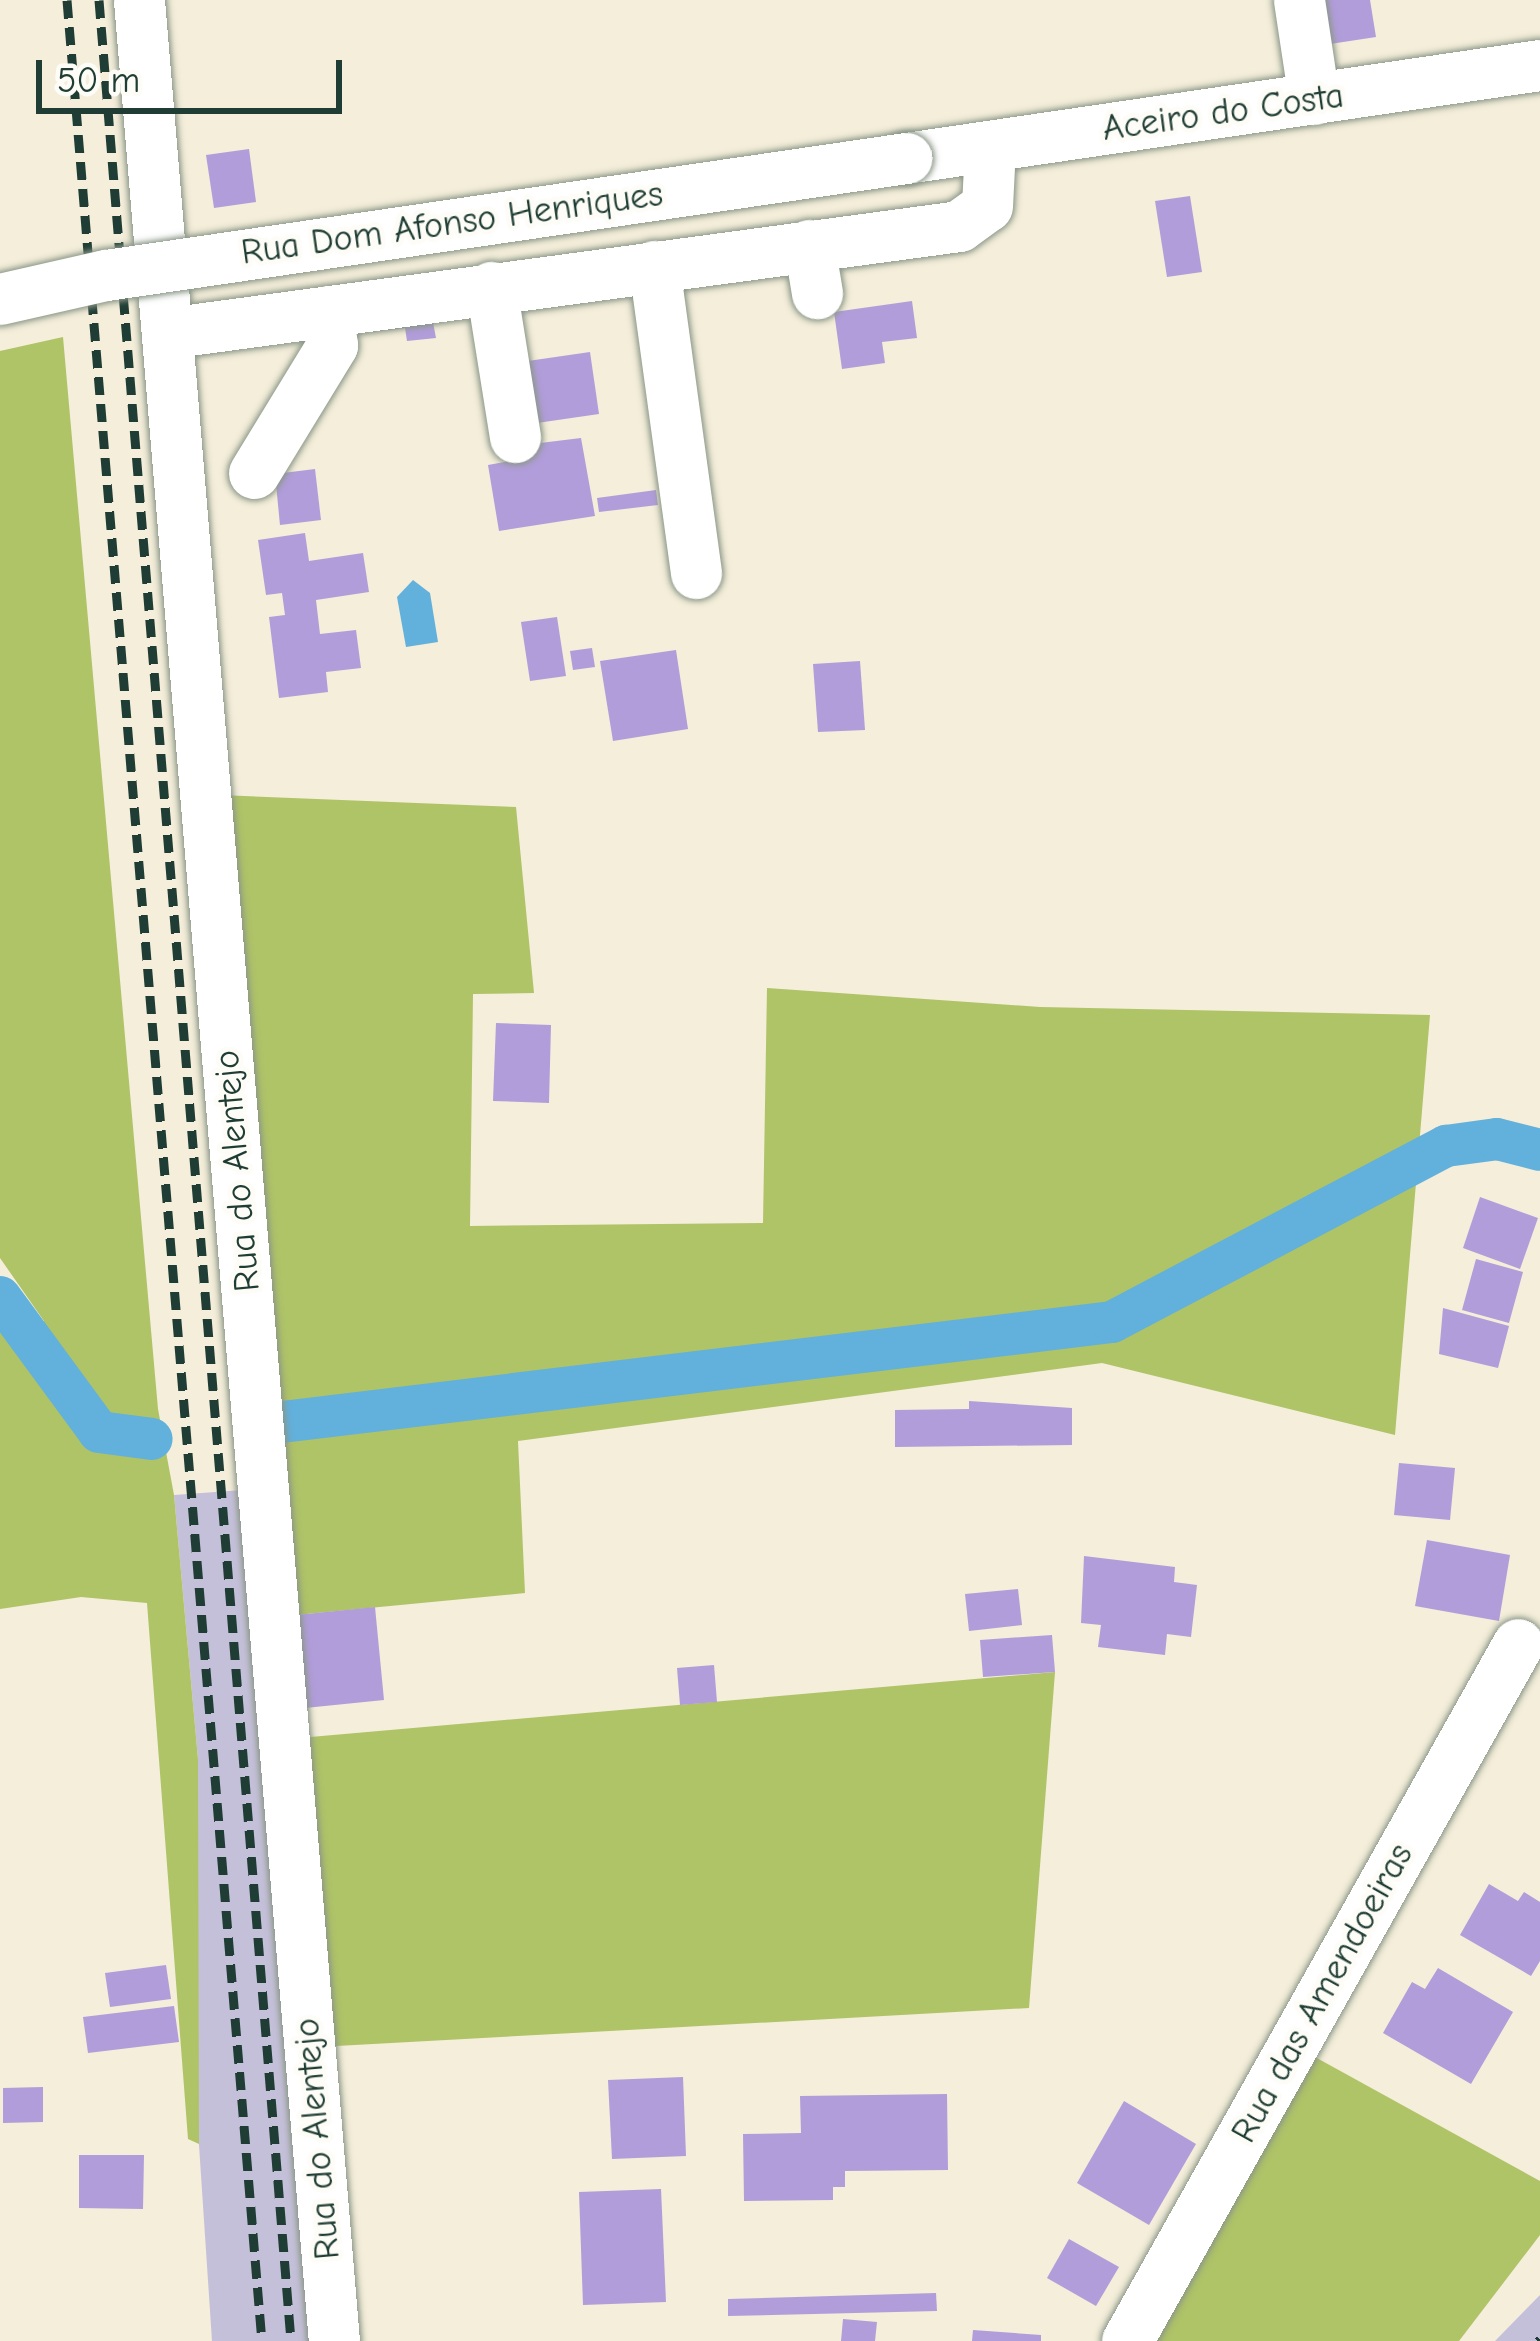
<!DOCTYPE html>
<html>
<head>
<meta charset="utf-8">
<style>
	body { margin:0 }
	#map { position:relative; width:1540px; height:2341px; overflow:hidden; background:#f4eeda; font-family:"Comic Neue",sans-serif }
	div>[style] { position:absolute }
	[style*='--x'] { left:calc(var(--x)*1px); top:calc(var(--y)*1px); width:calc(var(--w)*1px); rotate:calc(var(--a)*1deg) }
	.industrial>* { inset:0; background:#c5c0da }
	.green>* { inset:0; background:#afc367 }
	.water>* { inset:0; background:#62b0dc }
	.canal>* { height:42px; margin:-21px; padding:0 21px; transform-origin:21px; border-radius:21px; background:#62b0dc }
	.building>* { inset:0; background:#b19dda }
	.roads { filter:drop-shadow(0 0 3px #8a9687) drop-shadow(0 0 3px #8a9687) }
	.minor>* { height:51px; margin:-25.5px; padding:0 25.5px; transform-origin:25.5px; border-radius:25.5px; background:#fff }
	.rail>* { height:9px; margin-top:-4.5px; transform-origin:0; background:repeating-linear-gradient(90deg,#1f3d34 0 18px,transparent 0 27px) }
	.bridges { filter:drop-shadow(0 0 3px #8a9687) drop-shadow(0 0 3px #8a9687) }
	.minor-bridge>* { height:51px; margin:-25.5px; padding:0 25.5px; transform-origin:25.5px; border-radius:25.5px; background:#fff }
	span { translate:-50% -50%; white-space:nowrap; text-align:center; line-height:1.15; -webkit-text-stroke:10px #fdfcf7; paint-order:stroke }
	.street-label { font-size:36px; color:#1f3d34 }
	.scale { position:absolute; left:36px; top:60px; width:306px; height:54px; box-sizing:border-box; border:6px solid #1f3d34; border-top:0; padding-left:15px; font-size:36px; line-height:42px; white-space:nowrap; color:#1f3d34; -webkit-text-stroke:9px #fdfcf7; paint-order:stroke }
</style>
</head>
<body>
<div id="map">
	<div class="industrial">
		<i style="clip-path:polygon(243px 1490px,316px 2341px,212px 2341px,197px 2115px,198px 1759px,174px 1495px)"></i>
		<i style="clip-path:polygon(1540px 2295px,1540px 2341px,1495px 2341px)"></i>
	</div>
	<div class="green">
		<i style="clip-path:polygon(63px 337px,158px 1409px,174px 1495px,198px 1759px,199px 2144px,188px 2139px,147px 1603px,81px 1597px,0 1609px,0 1332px,15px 1349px,44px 1321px,0 1258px,0 351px)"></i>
		<i style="clip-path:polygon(220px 795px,516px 807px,534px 993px,473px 994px,470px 1226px,763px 1223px,767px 988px,1040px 1007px,1430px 1015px,1395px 1435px,1102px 1363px,518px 1441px,525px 1593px,296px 1615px)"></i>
		<i style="clip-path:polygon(1055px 1672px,1029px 2008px,318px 2047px,299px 1738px)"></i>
		<i style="clip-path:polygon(1315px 2057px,1540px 2181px,1540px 2235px,1459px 2341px,1146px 2341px)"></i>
	</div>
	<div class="water">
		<i style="clip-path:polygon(413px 580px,430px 593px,438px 642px,406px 647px,397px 597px)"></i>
	</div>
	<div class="canal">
		<i style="--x:0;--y:1297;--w:167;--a:53.7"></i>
		<i style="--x:99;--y:1432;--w:53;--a:7.5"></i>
		<i style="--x:282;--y:1422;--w:836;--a:-6.87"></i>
		<i style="--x:1112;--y:1322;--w:378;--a:-27.8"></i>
		<i style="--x:1446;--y:1146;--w:51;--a:-7.8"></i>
		<i style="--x:1497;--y:1139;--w:44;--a:14.3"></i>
	</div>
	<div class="building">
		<i style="clip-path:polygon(1310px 0,1370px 0,1376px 37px,1317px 46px)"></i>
		<i style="clip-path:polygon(249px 149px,256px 202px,214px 208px,206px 155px)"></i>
		<i style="clip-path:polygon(1190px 196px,1202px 272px,1167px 277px,1155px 201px)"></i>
		<i style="clip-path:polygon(429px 301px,436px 338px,407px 341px,405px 328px,369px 332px,366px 310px)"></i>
		<i style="clip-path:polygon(912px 301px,917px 338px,882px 342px,885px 363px,842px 369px,834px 312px)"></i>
		<i style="clip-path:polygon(590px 352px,599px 414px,530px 424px,521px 362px)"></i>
		<i style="clip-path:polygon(581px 438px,595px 516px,499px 531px,488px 465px,533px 457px,532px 444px)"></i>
		<i style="clip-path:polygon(315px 469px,321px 520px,280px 525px,275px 474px)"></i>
		<i style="clip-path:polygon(656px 490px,658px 505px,599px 512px,597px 498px)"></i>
		<i style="clip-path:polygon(305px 533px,309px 561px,363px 553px,369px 592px,316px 600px,320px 634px,356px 630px,361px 668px,326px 672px,328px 692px,279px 698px,269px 617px,285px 615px,282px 593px,266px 595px,258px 540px)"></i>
		<i style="clip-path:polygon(557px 617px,566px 676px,530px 681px,521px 622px)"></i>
		<i style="clip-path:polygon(592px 648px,595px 667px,573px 670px,570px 651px)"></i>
		<i style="clip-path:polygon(676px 650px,688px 729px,613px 741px,600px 661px)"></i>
		<i style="clip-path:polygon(860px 661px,865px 730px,818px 732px,813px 664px)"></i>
		<i style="clip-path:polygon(496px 1023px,551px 1025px,549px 1103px,493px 1101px)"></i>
		<i style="clip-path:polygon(1480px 1197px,1538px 1218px,1520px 1269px,1463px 1248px)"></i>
		<i style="clip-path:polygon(1476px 1259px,1523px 1272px,1509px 1323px,1462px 1310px)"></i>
		<i style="clip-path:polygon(1443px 1308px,1509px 1326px,1498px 1368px,1439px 1354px)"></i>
		<i style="clip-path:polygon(969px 1401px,1072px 1408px,1072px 1445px,895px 1447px,895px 1410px,969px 1409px)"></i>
		<i style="clip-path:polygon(1399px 1463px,1455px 1468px,1450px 1520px,1394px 1515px)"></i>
		<i style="clip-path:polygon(1427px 1540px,1510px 1555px,1499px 1621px,1415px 1606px)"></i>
		<i style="clip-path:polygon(1084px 1556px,1175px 1567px,1174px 1582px,1197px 1585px,1191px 1637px,1167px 1634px,1165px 1655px,1098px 1647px,1101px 1625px,1081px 1623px)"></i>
		<i style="clip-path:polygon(1018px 1589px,1022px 1625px,969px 1631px,965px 1594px)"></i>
		<i style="clip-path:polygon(375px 1607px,384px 1700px,305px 1708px,296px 1615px)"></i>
		<i style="clip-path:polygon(1052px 1635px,1055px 1672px,983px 1677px,980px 1640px)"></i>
		<i style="clip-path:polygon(714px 1665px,717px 1702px,680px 1705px,677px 1668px)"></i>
		<i style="clip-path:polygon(1489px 1884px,1518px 1901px,1524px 1892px,1540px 1902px,1540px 1961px,1531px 1976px,1460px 1935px)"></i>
		<i style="clip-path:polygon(166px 1965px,171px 1999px,110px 2007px,105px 1973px)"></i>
		<i style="clip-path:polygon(1438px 1968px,1513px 2012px,1471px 2084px,1383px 2033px,1412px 1982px,1425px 1989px)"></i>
		<i style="clip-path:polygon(174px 2006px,179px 2042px,88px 2053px,83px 2017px)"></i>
		<i style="clip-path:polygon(683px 2077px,686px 2156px,612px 2159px,608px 2080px)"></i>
		<i style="clip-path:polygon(43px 2087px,43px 2122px,3px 2123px,3px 2088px)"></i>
		<i style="clip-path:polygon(947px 2094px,948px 2170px,845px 2171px,845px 2187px,833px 2187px,833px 2200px,744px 2201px,743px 2134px,801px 2133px,800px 2096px)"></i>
		<i style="clip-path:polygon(1124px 2101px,1196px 2144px,1149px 2225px,1077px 2183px)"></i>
		<i style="clip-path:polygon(79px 2155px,144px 2155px,143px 2209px,79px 2208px)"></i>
		<i style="clip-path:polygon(661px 2189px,666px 2302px,583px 2305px,579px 2192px)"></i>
		<i style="clip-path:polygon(1069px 2239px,1119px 2267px,1096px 2306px,1047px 2278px)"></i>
		<i style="clip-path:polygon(936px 2293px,937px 2311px,728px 2316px,728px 2299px)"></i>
		<i style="clip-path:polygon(843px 2319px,877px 2322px,875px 2341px,841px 2341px)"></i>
		<i style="clip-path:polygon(973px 2330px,1041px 2335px,1041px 2341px,972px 2341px)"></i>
	</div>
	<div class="roads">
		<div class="minor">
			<i style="--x:139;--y:0;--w:2349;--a:85.24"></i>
			<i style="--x:1299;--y:0;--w:100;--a:81.4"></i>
			<i style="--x:906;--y:158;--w:641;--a:-8.35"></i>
			<i style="--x:809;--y:245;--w:49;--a:80.5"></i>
			<i style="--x:654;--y:266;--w:310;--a:82.2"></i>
			<i style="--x:491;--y:287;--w:152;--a:80.9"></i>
			<i style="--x:167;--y:333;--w:799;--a:-7.69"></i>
			<i style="--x:959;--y:226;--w:34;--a:-36"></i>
			<i style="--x:987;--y:206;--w:59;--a:-87.1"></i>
			<i style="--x:254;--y:473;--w:150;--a:-58.6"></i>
			<i style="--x:332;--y:345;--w:34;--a:-98"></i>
			<i style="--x:1127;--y:2341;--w:799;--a:-60.71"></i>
		</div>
	</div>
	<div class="rail">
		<i style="--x:67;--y:0;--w:2349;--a:85.24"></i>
		<i style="--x:99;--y:0;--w:2349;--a:85.31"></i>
		<i style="--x:1538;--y:2341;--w:3;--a:-45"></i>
	</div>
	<div class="bridges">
		<div class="minor-bridge">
			<i style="--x:0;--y:299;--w:109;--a:-12.8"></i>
			<i style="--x:106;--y:275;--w:809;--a:-8.32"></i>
		</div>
	</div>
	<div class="street-label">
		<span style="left:1223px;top:112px;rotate:-8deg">Aceiro do Costa</span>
		<span style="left:452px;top:223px;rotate:-8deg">Rua Dom Afonso Henriques</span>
		<span style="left:237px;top:1171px;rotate:-95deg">Rua do Alentejo</span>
		<span style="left:1322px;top:1993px;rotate:-61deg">Rua das Amendoeiras</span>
		<span style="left:317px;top:2139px;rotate:-95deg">Rua do Alentejo</span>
	</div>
	<div class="scale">50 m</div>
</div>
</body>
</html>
